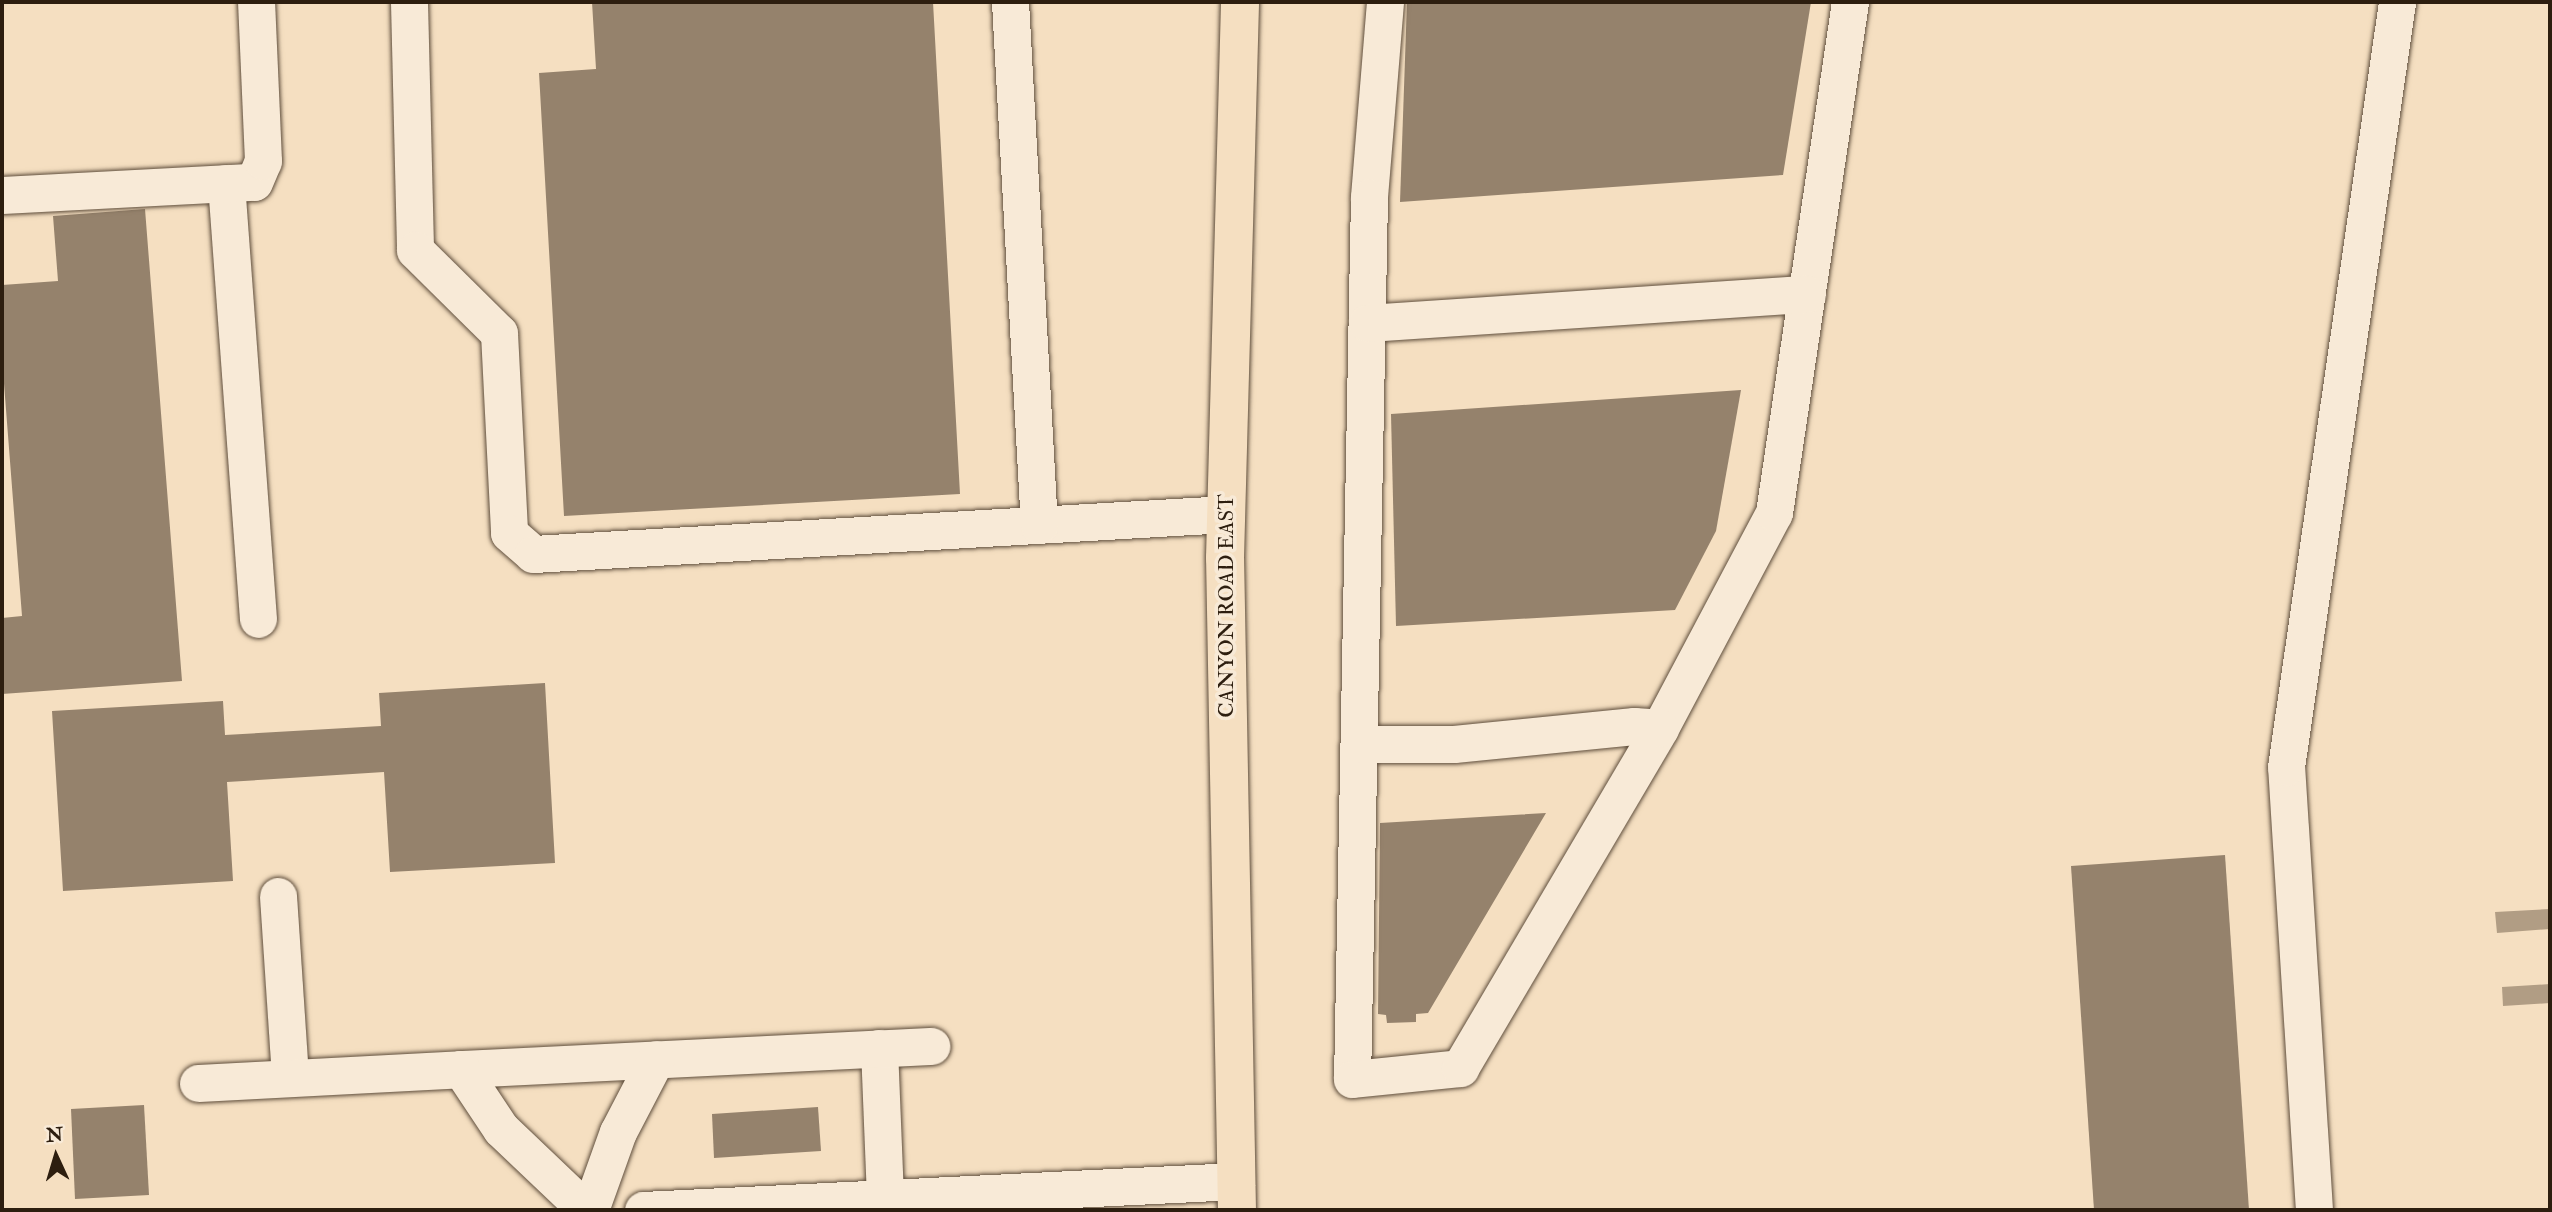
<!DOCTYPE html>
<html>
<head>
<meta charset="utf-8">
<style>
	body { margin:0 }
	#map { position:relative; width:2552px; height:1212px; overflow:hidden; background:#f5dfc1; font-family:"IM FELL Double Pica",serif }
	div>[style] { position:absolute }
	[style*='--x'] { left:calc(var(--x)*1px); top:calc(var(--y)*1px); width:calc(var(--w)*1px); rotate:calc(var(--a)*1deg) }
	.water>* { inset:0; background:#b19d84 }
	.building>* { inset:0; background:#95826c }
	.roads { filter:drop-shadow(0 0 2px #5f4e3c) drop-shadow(0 0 2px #5f4e3c) }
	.minor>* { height:37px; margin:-18.5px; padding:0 18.5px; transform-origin:18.5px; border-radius:18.5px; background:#f8ead7 }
	.major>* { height:38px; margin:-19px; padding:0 19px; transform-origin:19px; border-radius:19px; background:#f5dfc1 }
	span { translate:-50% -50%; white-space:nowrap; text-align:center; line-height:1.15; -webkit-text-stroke:7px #f8ead7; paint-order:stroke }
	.street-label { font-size:21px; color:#2d1e0f }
	.frame { position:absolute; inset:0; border:4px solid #2d1e0f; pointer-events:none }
	.north { position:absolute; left:21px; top:1121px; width:70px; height:70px; -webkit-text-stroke:5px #f8ead7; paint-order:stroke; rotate:356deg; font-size:19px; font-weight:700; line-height:28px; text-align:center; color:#2d1e0f }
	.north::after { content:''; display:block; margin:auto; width:24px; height:32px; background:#2d1e0f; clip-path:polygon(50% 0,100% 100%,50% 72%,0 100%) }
</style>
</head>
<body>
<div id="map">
	<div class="water">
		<i style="clip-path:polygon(2550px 909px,2550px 929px,2497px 933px,2495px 912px)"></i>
		<i style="clip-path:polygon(2550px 984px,2550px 1003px,2503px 1006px,2502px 987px)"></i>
	</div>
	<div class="building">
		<i style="clip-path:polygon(592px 2px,933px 2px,960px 494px,564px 516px,539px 73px,596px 69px)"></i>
		<i style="clip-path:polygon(1407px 2px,1811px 2px,1783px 175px,1400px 202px)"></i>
		<i style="clip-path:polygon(145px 209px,182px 681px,2px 694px,2px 618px,22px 616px,2px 358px,2px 285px,58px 281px,53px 216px)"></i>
		<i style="clip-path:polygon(1741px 390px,1716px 531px,1675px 610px,1396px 626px,1391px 414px)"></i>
		<i style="clip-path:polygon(545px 683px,555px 863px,390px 872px,384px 772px,227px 782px,233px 881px,63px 891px,52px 711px,223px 701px,225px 735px,381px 726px,379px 693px)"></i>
		<i style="clip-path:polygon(1546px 813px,1428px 1013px,1416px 1014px,1416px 1022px,1387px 1023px,1386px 1015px,1378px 1014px,1380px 823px)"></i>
		<i style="clip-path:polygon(2225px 855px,2249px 1210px,2094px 1210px,2071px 866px)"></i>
		<i style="clip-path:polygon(144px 1105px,149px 1195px,75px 1199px,71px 1109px)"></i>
		<i style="clip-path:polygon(818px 1107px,821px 1151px,714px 1158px,712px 1114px)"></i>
	</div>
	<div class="roads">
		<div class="minor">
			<i style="--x:409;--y:2;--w:248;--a:88.6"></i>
			<i style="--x:415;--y:250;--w:118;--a:44.7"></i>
			<i style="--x:499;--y:333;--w:200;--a:87.1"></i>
			<i style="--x:509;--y:533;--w:32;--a:41"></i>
			<i style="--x:533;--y:554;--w:694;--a:-3.3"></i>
			<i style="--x:1010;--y:2;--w:524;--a:86.83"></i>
			<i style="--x:1385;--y:2;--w:196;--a:94.7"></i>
			<i style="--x:1369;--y:197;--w:882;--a:91.1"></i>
			<i style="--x:1352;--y:1079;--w:109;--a:-5.8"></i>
			<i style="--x:1460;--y:1068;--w:394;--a:-59.5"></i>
			<i style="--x:1660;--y:728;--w:243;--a:-62.1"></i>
			<i style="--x:1774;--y:513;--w:517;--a:-81.54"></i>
			<i style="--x:226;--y:183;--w:437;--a:85.8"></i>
			<i style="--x:2;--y:195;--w:252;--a:-3"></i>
			<i style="--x:254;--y:182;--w:23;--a:-67"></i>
			<i style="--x:263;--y:161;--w:159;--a:-92.5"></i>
			<i style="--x:1367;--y:323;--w:441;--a:-3.8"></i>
			<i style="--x:1360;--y:744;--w:94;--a:0"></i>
			<i style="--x:1454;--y:744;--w:181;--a:-5.7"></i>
			<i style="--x:1634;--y:726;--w:26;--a:4"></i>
			<i style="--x:278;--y:896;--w:182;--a:86.2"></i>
			<i style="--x:879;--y:1048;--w:150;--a:87.7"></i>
			<i style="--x:461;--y:1069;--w:471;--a:-2.8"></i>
			<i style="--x:198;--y:1083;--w:263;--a:-3"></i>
			<i style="--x:461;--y:1069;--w:72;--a:56.3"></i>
			<i style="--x:501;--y:1129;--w:117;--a:43.6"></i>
			<i style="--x:590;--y:1210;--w:83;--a:-70.3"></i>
			<i style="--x:618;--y:1132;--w:82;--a:-62.5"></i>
			<i style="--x:643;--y:1210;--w:594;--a:-2.8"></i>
			<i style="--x:2314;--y:1210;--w:444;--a:-93.6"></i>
			<i style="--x:2286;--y:767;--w:773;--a:-81.74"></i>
		</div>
		<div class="major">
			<i style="--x:1237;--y:1210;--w:652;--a:-91.05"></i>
			<i style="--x:1225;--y:558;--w:556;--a:-88.45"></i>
		</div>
	</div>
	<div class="street-label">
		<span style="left:1227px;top:606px;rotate:-90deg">CANYON ROAD EAST</span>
	</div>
	<div class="frame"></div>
	<div class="north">N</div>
</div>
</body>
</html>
